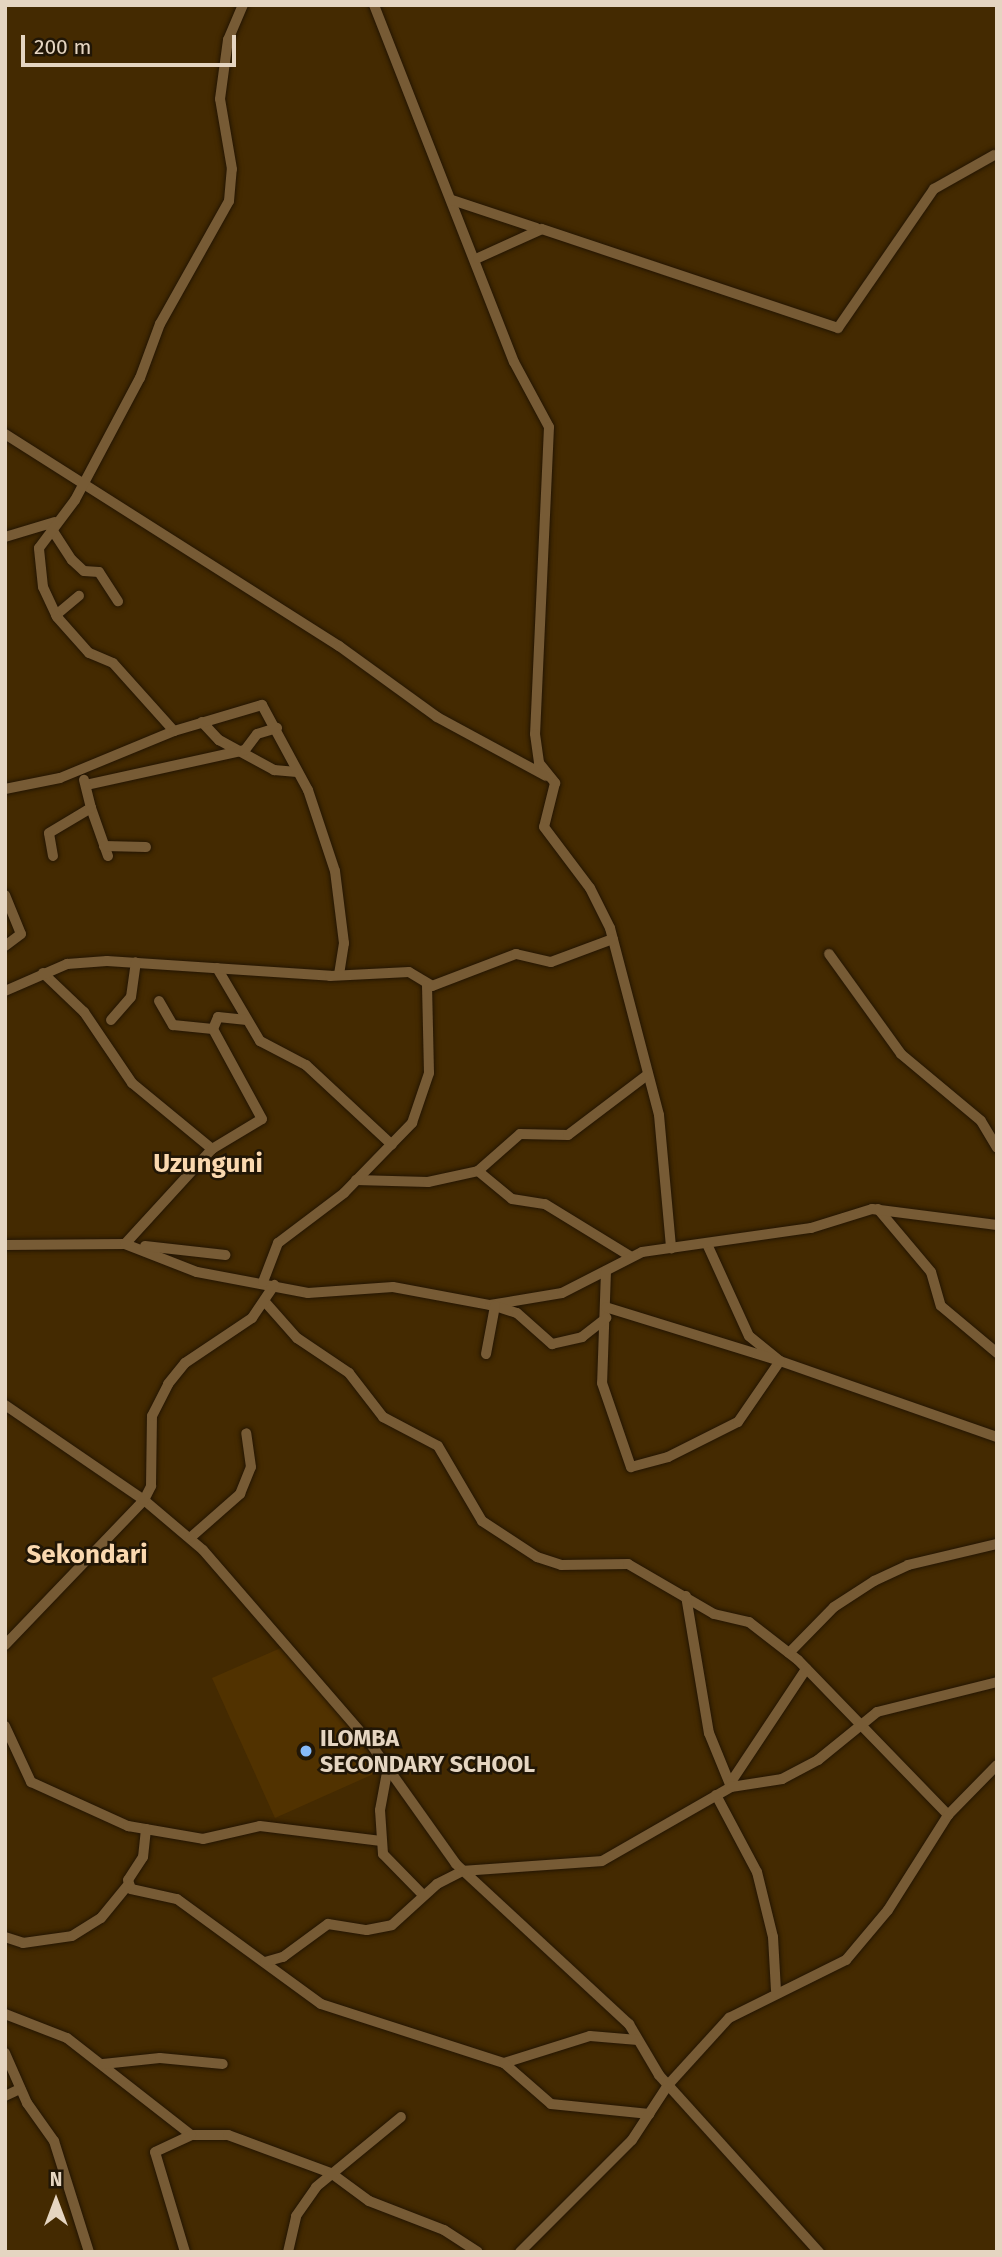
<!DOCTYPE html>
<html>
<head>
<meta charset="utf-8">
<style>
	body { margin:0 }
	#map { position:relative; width:1002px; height:2257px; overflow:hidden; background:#442a01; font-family:"Fira Sans",sans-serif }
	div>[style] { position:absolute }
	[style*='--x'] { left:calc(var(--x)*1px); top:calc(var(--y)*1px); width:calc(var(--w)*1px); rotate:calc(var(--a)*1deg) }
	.built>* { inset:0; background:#513200 }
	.roads { filter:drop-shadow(0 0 2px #231503) drop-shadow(0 0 2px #231503) }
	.minor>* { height:10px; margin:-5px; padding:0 5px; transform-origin:5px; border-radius:5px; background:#775b35 }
	.dots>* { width:19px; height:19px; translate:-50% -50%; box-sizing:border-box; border:4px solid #211606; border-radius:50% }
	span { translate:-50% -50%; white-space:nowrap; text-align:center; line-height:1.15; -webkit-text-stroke:5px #211606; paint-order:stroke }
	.poi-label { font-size:23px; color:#e5d5c1; font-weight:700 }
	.left { translate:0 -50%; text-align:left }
	.quarter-label { font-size:26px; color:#fad8af; font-weight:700 }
	.frame { position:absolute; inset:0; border:7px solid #e5d5c1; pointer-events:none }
	.north { position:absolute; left:21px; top:2166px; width:70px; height:70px; -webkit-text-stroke:5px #211606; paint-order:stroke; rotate:0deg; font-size:19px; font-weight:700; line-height:28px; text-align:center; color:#e5d5c1 }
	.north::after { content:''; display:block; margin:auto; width:24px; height:32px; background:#e5d5c1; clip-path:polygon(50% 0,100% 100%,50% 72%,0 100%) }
	.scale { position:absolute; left:21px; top:35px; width:215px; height:32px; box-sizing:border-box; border:4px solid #e5d5c1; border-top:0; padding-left:9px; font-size:21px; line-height:24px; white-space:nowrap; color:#e5d5c1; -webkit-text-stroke:5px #211606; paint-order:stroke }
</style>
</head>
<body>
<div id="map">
	<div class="built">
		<i style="clip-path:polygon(283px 1647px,358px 1729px,378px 1772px,275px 1818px,212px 1678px)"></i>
	</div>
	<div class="roads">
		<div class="minor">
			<i style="--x:374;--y:5;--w:383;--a:68.6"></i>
			<i style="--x:514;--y:362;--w:74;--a:61.7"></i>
			<i style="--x:549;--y:427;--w:307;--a:92.6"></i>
			<i style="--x:535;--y:734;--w:29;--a:82"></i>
			<i style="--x:539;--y:763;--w:26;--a:51"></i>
			<i style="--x:555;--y:783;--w:45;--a:104"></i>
			<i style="--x:544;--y:827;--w:76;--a:53"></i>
			<i style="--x:590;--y:888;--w:45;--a:63.4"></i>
			<i style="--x:610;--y:928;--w:193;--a:75.3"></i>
			<i style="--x:659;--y:1115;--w:134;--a:84.8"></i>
			<i style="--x:452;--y:200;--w:89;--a:18.4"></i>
			<i style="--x:478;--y:258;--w:70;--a:-24.4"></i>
			<i style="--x:542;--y:229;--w:312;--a:18.5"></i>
			<i style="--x:838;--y:328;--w:169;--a:-55.4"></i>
			<i style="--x:934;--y:189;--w:69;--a:-29.5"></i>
			<i style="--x:5;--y:434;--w:396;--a:32.4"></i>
			<i style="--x:339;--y:646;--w:121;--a:35.9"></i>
			<i style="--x:437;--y:717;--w:124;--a:28.4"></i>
			<i style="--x:51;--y:528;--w:38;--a:57"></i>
			<i style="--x:72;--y:560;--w:16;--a:43"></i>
			<i style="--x:84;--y:571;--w:15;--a:4"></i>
			<i style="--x:99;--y:572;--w:35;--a:57"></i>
			<i style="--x:5;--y:537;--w:52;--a:-16.7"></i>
			<i style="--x:56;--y:615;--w:30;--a:-40"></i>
			<i style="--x:202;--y:722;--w:25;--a:47"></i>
			<i style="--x:219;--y:740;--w:63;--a:28.6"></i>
			<i style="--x:274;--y:770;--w:23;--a:5"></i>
			<i style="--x:174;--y:731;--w:91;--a:-131.9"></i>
			<i style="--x:113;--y:663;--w:26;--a:-157"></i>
			<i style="--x:89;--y:653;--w:48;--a:-131.6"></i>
			<i style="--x:57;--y:617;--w:33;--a:-115"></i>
			<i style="--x:43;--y:587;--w:39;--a:-96"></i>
			<i style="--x:39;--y:548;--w:60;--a:-53.1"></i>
			<i style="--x:75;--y:500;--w:138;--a:-62"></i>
			<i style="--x:140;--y:378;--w:58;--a:-69.7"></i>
			<i style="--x:160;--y:324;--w:141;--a:-60.7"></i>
			<i style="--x:229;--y:201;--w:32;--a:-85"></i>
			<i style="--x:232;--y:169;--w:71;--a:-99.7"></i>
			<i style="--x:220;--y:99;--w:60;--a:-82.3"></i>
			<i style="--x:228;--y:40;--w:38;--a:-67"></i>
			<i style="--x:86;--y:785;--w:163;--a:-12.4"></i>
			<i style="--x:245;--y:750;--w:20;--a:-53"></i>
			<i style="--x:257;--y:734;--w:21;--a:-17"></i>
			<i style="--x:5;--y:789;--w:56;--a:-11.3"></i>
			<i style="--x:60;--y:778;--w:123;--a:-22.4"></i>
			<i style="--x:174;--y:731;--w:92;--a:-16.5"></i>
			<i style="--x:262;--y:705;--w:97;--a:61.6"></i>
			<i style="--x:308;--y:790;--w:85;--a:71.6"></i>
			<i style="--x:335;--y:871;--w:73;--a:82.9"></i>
			<i style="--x:344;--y:943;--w:32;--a:99"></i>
			<i style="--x:91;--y:808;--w:51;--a:70.5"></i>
			<i style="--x:104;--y:846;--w:42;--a:1.4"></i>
			<i style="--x:53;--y:856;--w:23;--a:-100"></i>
			<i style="--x:49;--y:833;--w:49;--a:-30.8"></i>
			<i style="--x:91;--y:808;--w:29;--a:-104"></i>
			<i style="--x:5;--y:895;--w:42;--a:67.7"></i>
			<i style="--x:21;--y:934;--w:20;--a:143"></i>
			<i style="--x:829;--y:954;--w:123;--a:54.2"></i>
			<i style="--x:901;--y:1054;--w:104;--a:39.9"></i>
			<i style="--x:981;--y:1121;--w:31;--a:59"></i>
			<i style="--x:217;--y:968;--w:85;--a:59.5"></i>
			<i style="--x:260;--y:1041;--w:52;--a:27.6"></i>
			<i style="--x:306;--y:1065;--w:117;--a:42.9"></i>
			<i style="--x:43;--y:973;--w:57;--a:43.6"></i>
			<i style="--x:84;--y:1012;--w:86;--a:55.9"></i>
			<i style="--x:132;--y:1083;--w:104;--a:39.5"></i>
			<i style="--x:5;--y:991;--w:68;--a:-23.5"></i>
			<i style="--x:67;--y:964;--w:40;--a:-4.3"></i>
			<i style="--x:107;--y:961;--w:224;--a:3.8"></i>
			<i style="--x:330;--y:976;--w:79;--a:-2.9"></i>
			<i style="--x:409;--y:972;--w:27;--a:31"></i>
			<i style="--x:432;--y:986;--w:90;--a:-20.9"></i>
			<i style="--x:516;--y:954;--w:36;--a:13"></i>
			<i style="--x:551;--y:962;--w:66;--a:-20.4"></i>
			<i style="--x:159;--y:1001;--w:28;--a:60"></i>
			<i style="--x:173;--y:1025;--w:40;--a:5.7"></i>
			<i style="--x:111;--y:1020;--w:30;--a:-49"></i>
			<i style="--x:131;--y:997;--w:35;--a:-82"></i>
			<i style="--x:478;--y:1171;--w:56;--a:-41.4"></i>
			<i style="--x:520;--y:1134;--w:48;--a:1.2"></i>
			<i style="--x:568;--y:1135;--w:99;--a:-37.2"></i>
			<i style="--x:356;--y:1180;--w:72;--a:1.6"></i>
			<i style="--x:428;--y:1182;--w:51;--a:-12.4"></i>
			<i style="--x:478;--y:1171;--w:44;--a:39.5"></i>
			<i style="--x:512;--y:1199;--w:33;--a:9"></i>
			<i style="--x:545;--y:1204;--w:100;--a:31.5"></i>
			<i style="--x:878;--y:1209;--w:82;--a:49.9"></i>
			<i style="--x:931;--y:1272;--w:35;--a:74"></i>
			<i style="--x:941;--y:1306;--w:73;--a:40"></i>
			<i style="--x:125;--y:1244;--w:129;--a:-47.5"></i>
			<i style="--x:212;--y:1149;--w:58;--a:-31"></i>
			<i style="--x:262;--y:1119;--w:102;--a:-118.6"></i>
			<i style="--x:213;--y:1029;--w:13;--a:-67"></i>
			<i style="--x:218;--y:1017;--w:29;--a:6"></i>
			<i style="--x:707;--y:1244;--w:101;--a:65.5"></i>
			<i style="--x:749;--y:1336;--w:40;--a:39"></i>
			<i style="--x:780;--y:1361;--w:230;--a:19.3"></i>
			<i style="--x:5;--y:1245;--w:120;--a:-0.5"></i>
			<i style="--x:125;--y:1244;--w:77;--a:21.3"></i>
			<i style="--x:197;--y:1272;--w:113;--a:10.7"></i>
			<i style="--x:308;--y:1293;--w:85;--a:-4"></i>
			<i style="--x:393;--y:1287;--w:99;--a:10.5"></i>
			<i style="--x:490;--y:1305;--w:73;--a:-9.5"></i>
			<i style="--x:562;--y:1293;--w:90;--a:-27.1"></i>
			<i style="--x:642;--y:1252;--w:171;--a:-8.1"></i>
			<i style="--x:811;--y:1228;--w:64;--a:-17.3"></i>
			<i style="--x:872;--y:1209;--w:126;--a:7.3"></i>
			<i style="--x:145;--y:1246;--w:81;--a:6.4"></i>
			<i style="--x:606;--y:1271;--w:112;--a:92"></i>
			<i style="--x:602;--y:1383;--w:89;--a:71"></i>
			<i style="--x:631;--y:1467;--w:38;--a:-15"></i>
			<i style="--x:668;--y:1457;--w:78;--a:-26.6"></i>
			<i style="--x:738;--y:1422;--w:74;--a:-55.5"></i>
			<i style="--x:780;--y:1361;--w:182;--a:-162.8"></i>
			<i style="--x:263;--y:1282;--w:42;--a:-69"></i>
			<i style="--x:278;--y:1243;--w:83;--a:-37.1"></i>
			<i style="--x:344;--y:1193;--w:98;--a:-45.8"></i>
			<i style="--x:412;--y:1123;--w:53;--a:-71.2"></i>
			<i style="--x:429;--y:1073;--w:88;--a:-91.3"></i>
			<i style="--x:266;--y:1303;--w:47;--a:48.5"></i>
			<i style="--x:297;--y:1338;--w:63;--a:33.9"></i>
			<i style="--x:349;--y:1373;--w:56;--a:52.3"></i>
			<i style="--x:383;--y:1417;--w:62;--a:27.8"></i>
			<i style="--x:438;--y:1446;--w:87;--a:59.6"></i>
			<i style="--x:482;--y:1521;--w:66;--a:33.2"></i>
			<i style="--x:537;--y:1557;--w:25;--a:18"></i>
			<i style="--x:561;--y:1565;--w:67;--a:-0.9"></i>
			<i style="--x:628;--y:1564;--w:99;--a:30.2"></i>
			<i style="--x:714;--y:1614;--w:36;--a:13"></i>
			<i style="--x:749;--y:1622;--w:62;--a:37.8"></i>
			<i style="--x:798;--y:1660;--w:216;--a:45.9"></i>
			<i style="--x:492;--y:1305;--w:26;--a:18"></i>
			<i style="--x:517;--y:1313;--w:47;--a:41.5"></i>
			<i style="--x:552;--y:1344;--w:31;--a:-13"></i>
			<i style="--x:582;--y:1337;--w:31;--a:-38"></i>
			<i style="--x:486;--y:1354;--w:49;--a:-79.4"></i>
			<i style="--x:5;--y:1405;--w:168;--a:34.4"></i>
			<i style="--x:144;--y:1500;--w:77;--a:40.3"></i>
			<i style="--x:203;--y:1550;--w:255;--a:49.1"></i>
			<i style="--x:370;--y:1743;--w:148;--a:54.6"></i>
			<i style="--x:456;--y:1864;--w:236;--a:42.8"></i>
			<i style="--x:629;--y:2024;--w:59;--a:59.5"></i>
			<i style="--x:659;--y:2075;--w:239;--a:47.9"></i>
			<i style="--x:190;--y:1538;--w:67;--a:-41.3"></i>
			<i style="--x:240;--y:1494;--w:29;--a:-68"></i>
			<i style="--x:251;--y:1467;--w:34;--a:-98"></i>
			<i style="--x:686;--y:1596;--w:139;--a:80.5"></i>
			<i style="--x:709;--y:1733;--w:58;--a:67.8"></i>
			<i style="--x:5;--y:1645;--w:201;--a:-46.2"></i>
			<i style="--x:144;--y:1500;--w:16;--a:-63"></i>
			<i style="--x:151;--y:1486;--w:70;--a:-89.2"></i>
			<i style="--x:152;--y:1416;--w:36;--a:-63"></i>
			<i style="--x:168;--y:1384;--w:27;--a:-51"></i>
			<i style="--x:185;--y:1363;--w:81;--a:-33.9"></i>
			<i style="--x:252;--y:1318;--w:40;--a:-56"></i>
			<i style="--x:789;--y:1653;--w:64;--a:-45.6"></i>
			<i style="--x:834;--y:1607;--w:48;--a:-33"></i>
			<i style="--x:874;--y:1581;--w:38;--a:-25"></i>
			<i style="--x:908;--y:1565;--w:91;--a:-13.3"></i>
			<i style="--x:5;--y:1726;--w:62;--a:65.1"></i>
			<i style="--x:31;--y:1782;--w:107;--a:24.4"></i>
			<i style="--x:128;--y:1826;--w:76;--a:9.8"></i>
			<i style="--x:203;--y:1839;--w:58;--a:-12.8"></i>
			<i style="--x:260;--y:1826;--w:122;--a:7.1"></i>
			<i style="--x:388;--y:1767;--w:44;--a:100.5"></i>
			<i style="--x:380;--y:1810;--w:44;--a:86.1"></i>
			<i style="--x:383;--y:1854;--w:57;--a:45.7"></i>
			<i style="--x:731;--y:1782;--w:136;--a:-56.4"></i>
			<i style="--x:716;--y:1795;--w:87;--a:62"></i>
			<i style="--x:757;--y:1872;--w:67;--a:76.2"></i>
			<i style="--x:773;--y:1937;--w:53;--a:86.8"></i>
			<i style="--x:146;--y:1829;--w:28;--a:96"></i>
			<i style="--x:143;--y:1857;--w:27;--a:123"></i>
			<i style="--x:128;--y:1880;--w:9;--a:72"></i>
			<i style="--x:131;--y:1889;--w:47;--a:12.3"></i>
			<i style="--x:177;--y:1899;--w:178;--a:36.1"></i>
			<i style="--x:321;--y:2004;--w:192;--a:17.9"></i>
			<i style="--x:504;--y:2063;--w:90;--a:-17.4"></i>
			<i style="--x:590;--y:2036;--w:48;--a:4.8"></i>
			<i style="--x:5;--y:1937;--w:19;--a:18"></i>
			<i style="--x:23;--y:1943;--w:49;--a:-8.1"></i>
			<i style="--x:72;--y:1936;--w:34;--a:-32"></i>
			<i style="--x:101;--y:1918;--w:43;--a:-50.7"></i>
			<i style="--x:265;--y:1962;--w:19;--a:-16"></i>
			<i style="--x:283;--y:1957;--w:56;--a:-36.3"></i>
			<i style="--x:328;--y:1924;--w:39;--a:9"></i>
			<i style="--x:367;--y:1930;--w:25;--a:-11"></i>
			<i style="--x:392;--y:1925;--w:61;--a:-42.3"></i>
			<i style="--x:437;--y:1884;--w:29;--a:-27"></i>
			<i style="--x:463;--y:1871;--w:139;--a:-4.1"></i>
			<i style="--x:602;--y:1861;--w:149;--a:-29.8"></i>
			<i style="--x:731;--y:1787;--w:52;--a:-8.9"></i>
			<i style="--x:782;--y:1779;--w:41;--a:-27.8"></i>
			<i style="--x:818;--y:1760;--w:76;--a:-39.1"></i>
			<i style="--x:877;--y:1712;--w:124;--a:-14"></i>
			<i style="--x:5;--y:2014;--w:66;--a:21.2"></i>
			<i style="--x:67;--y:2038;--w:157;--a:38"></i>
			<i style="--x:191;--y:2135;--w:37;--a:0"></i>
			<i style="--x:228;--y:2135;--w:110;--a:20.3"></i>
			<i style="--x:331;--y:2173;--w:47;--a:36.4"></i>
			<i style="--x:369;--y:2201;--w:80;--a:21.1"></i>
			<i style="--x:444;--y:2230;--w:40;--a:32.9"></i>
			<i style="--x:5;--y:2053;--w:55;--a:66.3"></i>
			<i style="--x:27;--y:2103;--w:47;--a:54.6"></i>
			<i style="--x:54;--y:2141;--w:116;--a:72.5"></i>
			<i style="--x:504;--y:2063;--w:62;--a:41.1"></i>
			<i style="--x:551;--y:2104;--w:99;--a:5.8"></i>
			<i style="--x:103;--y:2064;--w:57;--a:-6"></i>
			<i style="--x:160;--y:2058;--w:63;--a:5.4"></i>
			<i style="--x:5;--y:2096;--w:17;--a:-25"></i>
			<i style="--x:185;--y:2252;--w:104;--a:-106.7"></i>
			<i style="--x:155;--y:2152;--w:40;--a:-25"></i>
			<i style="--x:288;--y:2252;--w:37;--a:-77"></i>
			<i style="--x:296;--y:2216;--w:35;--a:-55"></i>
			<i style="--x:316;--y:2187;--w:110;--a:-39.5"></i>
			<i style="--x:520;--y:2252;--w:158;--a:-45"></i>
			<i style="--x:632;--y:2140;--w:66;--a:-56.8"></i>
			<i style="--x:668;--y:2085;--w:91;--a:-47.7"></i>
			<i style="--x:729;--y:2018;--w:131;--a:-26.4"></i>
			<i style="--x:846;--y:1960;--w:65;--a:-50"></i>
			<i style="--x:888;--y:1910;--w:112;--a:-57.7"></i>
			<i style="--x:948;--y:1815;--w:70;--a:-45.6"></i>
		</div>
	</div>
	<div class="dots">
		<i style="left:306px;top:1751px;background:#85bbfb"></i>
	</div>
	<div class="poi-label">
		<span class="left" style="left:320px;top:1751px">ILOMBA<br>SECONDARY SCHOOL</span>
	</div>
	<div class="quarter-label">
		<span style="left:208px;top:1164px">Uzunguni</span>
		<span style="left:87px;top:1555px">Sekondari</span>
	</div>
	<div class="frame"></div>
	<div class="north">N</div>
	<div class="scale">200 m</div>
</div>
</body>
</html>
